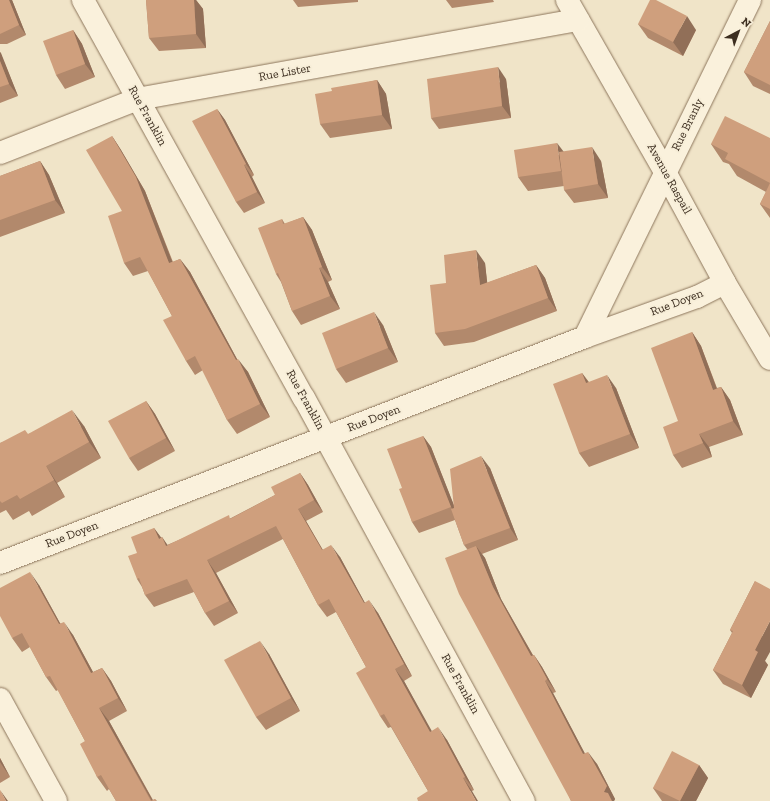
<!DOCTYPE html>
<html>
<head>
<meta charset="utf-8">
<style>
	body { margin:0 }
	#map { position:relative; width:770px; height:801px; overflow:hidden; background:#f0e4c8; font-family:"Zilla Slab",serif }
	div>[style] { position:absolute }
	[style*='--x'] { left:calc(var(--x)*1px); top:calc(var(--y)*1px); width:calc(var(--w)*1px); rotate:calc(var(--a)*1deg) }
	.roads { filter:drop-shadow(0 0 1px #8d765c) drop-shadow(0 0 1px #8d765c) }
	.minor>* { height:22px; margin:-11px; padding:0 11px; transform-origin:11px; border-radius:11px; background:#faf1dc }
	.wall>* { inset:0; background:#b2896c }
	.shaded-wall>* { inset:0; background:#916f58 }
	.building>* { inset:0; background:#cf9f7d }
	span { translate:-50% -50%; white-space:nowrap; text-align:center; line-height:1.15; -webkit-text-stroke:3.5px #f7eed8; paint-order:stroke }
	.street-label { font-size:12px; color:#3d2e20 }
	.north { position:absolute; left:718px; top:12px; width:40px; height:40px; -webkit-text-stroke:3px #f7eed8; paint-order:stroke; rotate:41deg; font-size:11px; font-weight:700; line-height:16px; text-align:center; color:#3d2e20 }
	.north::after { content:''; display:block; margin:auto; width:14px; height:18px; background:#3d2e20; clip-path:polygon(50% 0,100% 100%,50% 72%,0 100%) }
</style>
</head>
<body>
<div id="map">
	<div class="roads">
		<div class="minor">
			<i style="--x:83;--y:0;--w:455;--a:61"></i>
			<i style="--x:304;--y:398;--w:459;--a:61.4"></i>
			<i style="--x:567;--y:0;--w:198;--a:60.3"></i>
			<i style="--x:665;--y:172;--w:126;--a:61.6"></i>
			<i style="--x:725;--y:283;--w:88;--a:59.4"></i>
			<i style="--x:0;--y:153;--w:148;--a:-21.4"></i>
			<i style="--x:138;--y:99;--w:447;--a:-10.2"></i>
			<i style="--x:585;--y:337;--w:375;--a:-63.9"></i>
			<i style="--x:0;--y:563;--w:627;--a:-21.12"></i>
			<i style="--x:585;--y:337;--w:119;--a:-19.7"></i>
			<i style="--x:697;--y:297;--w:31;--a:-27"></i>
			<i style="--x:0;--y:699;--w:116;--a:61.2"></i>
		</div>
	</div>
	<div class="wall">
		<i style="clip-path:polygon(0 0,12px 0,26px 35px,7px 44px,0 44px)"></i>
		<i style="clip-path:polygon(146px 0,196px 0,203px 9px,206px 48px,159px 51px,149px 38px)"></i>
		<i style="clip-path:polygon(293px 0,358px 0,358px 2px,298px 7px)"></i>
		<i style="clip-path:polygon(446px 0,493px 0,494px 2px,452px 8px)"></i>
		<i style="clip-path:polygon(770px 21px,770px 94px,753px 86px,744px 72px)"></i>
		<i style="clip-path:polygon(638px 24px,696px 30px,683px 56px,648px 38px)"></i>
		<i style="clip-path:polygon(73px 30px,82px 44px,95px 77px,65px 89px,56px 75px)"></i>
		<i style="clip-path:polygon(0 52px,18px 96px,0 103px)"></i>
		<i style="clip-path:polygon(506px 79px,511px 118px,439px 129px,431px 118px)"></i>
		<i style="clip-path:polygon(377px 80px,386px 94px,392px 129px,330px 138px,320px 124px,332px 91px)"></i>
		<i style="clip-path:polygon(217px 109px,225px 120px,254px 175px,252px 177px,265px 203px,244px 213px,236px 202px)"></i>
		<i style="clip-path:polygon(112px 136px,121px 150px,145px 191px,173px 262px,180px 259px,190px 272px,237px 359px,248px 372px,270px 417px,237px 434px,227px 420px,203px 370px,195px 375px,186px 361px,172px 316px,148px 271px,133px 276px,124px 263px,122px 211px)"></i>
		<i style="clip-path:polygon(770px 138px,770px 218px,760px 204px,766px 192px,737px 176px,729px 164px,723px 162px,711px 144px)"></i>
		<i style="clip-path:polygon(564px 152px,601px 161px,608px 198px,574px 203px,564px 190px,564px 186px,528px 191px,518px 177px)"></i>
		<i style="clip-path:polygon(40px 161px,49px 175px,65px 213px,0 237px,0 176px)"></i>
		<i style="clip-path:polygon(303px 217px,312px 230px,332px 280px,328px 282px,340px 309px,301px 325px,292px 311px,281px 282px,276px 274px,282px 219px,285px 224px)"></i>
		<i style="clip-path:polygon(485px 263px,487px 283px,536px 265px,545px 278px,557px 311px,474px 342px,444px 346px,435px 333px,446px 283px)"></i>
		<i style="clip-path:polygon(383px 325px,398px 362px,346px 383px,336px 369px)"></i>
		<i style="clip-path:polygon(692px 332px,701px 346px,717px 388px,721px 387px,730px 400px,743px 435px,709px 447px,712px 457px,682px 468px,673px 455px)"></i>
		<i style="clip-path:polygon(582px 373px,589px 382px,616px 388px,639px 448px,589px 467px,579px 453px)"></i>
		<i style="clip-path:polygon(146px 401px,155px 414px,175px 451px,138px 471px,129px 458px)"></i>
		<i style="clip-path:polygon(84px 426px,101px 458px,57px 483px,65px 497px,32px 516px,29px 511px,13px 520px,6px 510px,0 513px,0 443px,28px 434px)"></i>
		<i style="clip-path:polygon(423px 436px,431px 447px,454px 506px,490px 468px,518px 540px,482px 554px,485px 558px,501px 599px,533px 655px,534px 655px,542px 667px,556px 692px,553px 693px,585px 754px,597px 764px,615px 799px,614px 801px,571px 801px,467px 549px,464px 545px,455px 520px,419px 533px,412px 522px,402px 488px)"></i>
		<i style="clip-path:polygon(300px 473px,308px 485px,323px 512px,306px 521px,323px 550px,340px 557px,365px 603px,378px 613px,412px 676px,404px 681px,431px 731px,447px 740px,474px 790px,472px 791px,428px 791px,391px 727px,388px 728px,380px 716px,366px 667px,336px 612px,327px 617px,318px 605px,283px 539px,216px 573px,238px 613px,214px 626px,205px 613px,194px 592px,154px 607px,145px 595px,142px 587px,137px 579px,137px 553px,154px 528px,161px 538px,162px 537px,167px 545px,231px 518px,275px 495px)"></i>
		<i style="clip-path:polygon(755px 581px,765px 661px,768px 665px,751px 698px,723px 684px,713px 670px,732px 633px,730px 630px)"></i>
		<i style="clip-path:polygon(39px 585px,60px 623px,73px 635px,93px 672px,102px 668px,111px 681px,127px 711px,109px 721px,153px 800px,155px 799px,157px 801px,116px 801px,109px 789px,107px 791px,97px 777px,85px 741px,58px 690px,56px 691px,46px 677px,30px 647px,22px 652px,12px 638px)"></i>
		<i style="clip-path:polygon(269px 654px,300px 711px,266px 730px,256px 717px)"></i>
		<i style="clip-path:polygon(0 758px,10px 777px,0 783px)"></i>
		<i style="clip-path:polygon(699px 765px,708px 778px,696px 801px,662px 801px,653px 788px)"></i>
	</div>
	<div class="shaded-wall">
		<i style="clip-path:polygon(9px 0,12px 0,26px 35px,19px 25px)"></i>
		<i style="clip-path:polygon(194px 0,196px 0,203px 9px,206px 48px,196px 34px)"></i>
		<i style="clip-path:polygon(687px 16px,696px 30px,683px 56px,673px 42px)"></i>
		<i style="clip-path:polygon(73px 30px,82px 44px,95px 77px,85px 64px)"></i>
		<i style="clip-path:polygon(0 52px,1px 53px,18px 96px,9px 84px,0 61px)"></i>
		<i style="clip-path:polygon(498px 67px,506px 79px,511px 118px,502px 106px)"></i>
		<i style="clip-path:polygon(377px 80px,386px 94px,392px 129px,382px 115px)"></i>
		<i style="clip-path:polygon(217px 109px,225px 120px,254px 175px,246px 164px)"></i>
		<i style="clip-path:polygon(112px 136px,121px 150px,145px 191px,178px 277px,169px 263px)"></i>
		<i style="clip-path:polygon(557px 143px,567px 156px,570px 184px,561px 171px)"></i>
		<i style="clip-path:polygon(592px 147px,601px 161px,608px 198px,598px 184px)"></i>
		<i style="clip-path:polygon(40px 161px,49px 175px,65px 213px,55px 200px)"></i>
		<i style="clip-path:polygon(244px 165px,252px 177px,265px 203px,257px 192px)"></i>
		<i style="clip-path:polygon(303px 217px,312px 230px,332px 280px,322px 267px)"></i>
		<i style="clip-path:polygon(476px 250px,485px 263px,489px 298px,480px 285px)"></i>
		<i style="clip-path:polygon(180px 259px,190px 272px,245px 374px,236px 360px)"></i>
		<i style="clip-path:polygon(536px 265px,545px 278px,557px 311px,548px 298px)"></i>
		<i style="clip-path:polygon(319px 268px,328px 282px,340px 309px,330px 296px)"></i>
		<i style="clip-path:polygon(374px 312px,383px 325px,398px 362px,388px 348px)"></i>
		<i style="clip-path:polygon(692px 332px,701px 346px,722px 403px,713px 390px)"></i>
		<i style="clip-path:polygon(238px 359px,248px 372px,270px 417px,260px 404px)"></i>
		<i style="clip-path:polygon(582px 373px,591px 386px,586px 383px)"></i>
		<i style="clip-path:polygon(607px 375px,616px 388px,639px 448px,630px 434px)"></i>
		<i style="clip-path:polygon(721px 387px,730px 400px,743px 435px,733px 421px)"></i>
		<i style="clip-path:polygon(146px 401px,155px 414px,175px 451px,166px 438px)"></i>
		<i style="clip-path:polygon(72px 410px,84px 426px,101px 458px,89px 442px)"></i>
		<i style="clip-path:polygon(699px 434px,709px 447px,712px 457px,703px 443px)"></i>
		<i style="clip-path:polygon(423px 436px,431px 447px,459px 518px,451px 507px)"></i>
		<i style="clip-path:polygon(481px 456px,490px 468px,518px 540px,510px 528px)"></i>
		<i style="clip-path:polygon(46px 466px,57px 483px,65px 497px,54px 480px)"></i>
		<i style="clip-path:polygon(300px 473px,308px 485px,323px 512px,314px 500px)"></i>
		<i style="clip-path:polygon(298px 509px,306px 521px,330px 563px,322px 550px)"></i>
		<i style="clip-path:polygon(154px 528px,163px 540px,159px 539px)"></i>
		<i style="clip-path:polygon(162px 537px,171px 550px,166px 546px)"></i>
		<i style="clip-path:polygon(331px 545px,340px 557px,372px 616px,364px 603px)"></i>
		<i style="clip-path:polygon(476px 546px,485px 558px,501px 599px,540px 668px,531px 656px,493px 587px)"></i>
		<i style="clip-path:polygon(207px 560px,216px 573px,238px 613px,229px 601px)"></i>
		<i style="clip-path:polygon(30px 572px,39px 585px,68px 638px,59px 624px)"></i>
		<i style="clip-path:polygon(369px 600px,378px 613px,412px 676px,404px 664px)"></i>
		<i style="clip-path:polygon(770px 621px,770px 652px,765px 661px,768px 665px,751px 698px,742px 685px,755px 650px)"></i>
		<i style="clip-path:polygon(64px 622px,73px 635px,101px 687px,91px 673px)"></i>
		<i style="clip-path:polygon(260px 641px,269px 654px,300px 711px,291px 698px)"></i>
		<i style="clip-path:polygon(534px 655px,542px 667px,556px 692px,547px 679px)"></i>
		<i style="clip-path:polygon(102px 668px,111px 681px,127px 711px,118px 698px)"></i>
		<i style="clip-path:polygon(395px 669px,404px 681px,439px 744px,430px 732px)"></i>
		<i style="clip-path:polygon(545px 681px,553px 693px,592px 767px,583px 754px)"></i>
		<i style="clip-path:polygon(99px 708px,109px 721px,153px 801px,152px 801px)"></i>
		<i style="clip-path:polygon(438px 727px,447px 740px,474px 790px,465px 777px)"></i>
		<i style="clip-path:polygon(588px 752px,597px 764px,615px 799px,614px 801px,611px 801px,604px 792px)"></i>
		<i style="clip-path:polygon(0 758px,10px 777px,0 762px)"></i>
		<i style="clip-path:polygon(699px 765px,708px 778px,696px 801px,680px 801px)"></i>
		<i style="clip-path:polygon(463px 778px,472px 791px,478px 801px,476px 801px)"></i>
		<i style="clip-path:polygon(0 790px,8px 801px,6px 801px)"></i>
	</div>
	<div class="building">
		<i style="clip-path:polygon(0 0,9px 0,19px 25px,0 34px)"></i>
		<i style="clip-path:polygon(146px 0,194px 0,196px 34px,149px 38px)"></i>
		<i style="clip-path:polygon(650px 0,656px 0,687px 16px,673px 42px,638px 24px)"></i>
		<i style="clip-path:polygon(770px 21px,770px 85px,744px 72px)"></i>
		<i style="clip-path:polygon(73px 30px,85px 64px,56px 75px,43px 41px)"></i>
		<i style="clip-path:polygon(0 61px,9px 84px,0 87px)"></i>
		<i style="clip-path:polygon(498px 67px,502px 106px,431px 118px,427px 79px)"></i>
		<i style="clip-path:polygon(377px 80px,382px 115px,320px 124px,315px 94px,332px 91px,331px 88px)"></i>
		<i style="clip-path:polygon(217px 109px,246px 164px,244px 165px,257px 192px,236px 202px,192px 121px)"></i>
		<i style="clip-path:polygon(725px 116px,770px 138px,770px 183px,725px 159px,728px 153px,711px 144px)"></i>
		<i style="clip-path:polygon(112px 136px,136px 177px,169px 263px,180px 259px,236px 360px,238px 359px,260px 404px,227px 420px,195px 356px,186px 361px,163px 320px,172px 316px,140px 257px,124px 263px,108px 216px,122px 211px,86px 150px)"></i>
		<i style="clip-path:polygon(557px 143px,561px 171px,518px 177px,514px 150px)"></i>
		<i style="clip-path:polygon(592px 147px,598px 184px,564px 190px,559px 152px)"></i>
		<i style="clip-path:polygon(40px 161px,55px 200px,0 220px,0 176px)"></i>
		<i style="clip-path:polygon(770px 183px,770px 209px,760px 204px)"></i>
		<i style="clip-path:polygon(303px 217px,322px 267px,319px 268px,330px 296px,292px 311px,278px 273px,276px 274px,258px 228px,282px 219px,283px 224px)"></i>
		<i style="clip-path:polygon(476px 250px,480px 285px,536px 265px,548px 298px,465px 329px,435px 333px,430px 285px,446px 283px,444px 255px)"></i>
		<i style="clip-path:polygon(374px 312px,388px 348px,336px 369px,322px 333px)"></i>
		<i style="clip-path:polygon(692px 332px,713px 390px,721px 387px,733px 421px,699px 434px,703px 443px,673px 455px,663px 427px,678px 421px,651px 348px)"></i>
		<i style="clip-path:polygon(582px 373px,586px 383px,607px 375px,630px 434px,579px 453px,553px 384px)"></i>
		<i style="clip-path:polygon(146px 401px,166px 438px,129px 458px,108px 421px)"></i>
		<i style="clip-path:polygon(72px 410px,89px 442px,46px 466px,54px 480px,20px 499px,17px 495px,2px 503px,0 501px,0 443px,25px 430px,28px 434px)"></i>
		<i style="clip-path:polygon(423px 436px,451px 507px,412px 522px,399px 489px,402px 488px,387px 449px)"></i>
		<i style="clip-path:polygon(481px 456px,510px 528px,464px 545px,451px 509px,454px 508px,450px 469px)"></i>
		<i style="clip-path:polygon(300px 473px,314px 500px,298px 509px,322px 550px,331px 545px,364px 603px,369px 600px,404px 664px,395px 669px,430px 732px,438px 727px,465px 777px,463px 778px,476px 801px,418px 801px,417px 798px,428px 791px,384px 714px,380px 716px,356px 673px,366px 667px,329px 599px,318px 605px,276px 526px,207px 560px,229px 601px,205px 613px,187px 579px,145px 595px,139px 578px,137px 579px,128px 556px,137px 553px,131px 537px,154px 528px,159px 539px,162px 537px,166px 546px,229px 515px,230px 519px,275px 495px,271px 487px)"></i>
		<i style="clip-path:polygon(476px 546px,493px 587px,531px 656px,534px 655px,547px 679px,545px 681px,583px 754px,588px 752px,607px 786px,604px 792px,608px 793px,612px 801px,571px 801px,459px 594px,445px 558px)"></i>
		<i style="clip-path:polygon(30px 572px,59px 624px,64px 622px,91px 673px,102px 668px,118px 698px,99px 708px,151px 801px,155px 799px,156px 801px,116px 801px,101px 775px,97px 777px,80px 744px,85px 741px,50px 676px,46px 677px,22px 633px,12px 638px,0 616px,0 588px)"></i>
		<i style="clip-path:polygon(755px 581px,770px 589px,770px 621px,755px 650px,758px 652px,742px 685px,713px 670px,733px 631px,730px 630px)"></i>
		<i style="clip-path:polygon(260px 641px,291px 698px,256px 717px,224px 660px)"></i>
		<i style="clip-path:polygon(672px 751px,699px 765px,680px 801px,653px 788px)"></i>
		<i style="clip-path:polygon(0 790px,6px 801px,0 801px)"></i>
	</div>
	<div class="street-label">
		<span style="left:285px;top:73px;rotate:-10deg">Rue Lister</span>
		<span style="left:147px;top:116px;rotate:61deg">Rue Franklin</span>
		<span style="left:688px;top:125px;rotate:-64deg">Rue Branly</span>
		<span style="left:669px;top:179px;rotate:61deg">Avenue Raspail</span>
		<span style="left:677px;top:303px;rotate:-21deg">Rue Doyen</span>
		<span style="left:305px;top:400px;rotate:61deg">Rue Franklin</span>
		<span style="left:374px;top:419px;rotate:-21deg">Rue Doyen</span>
		<span style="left:72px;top:535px;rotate:-21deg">Rue Doyen</span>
		<span style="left:460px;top:684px;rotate:61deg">Rue Franklin</span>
	</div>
	<div class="north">N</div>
</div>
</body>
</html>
